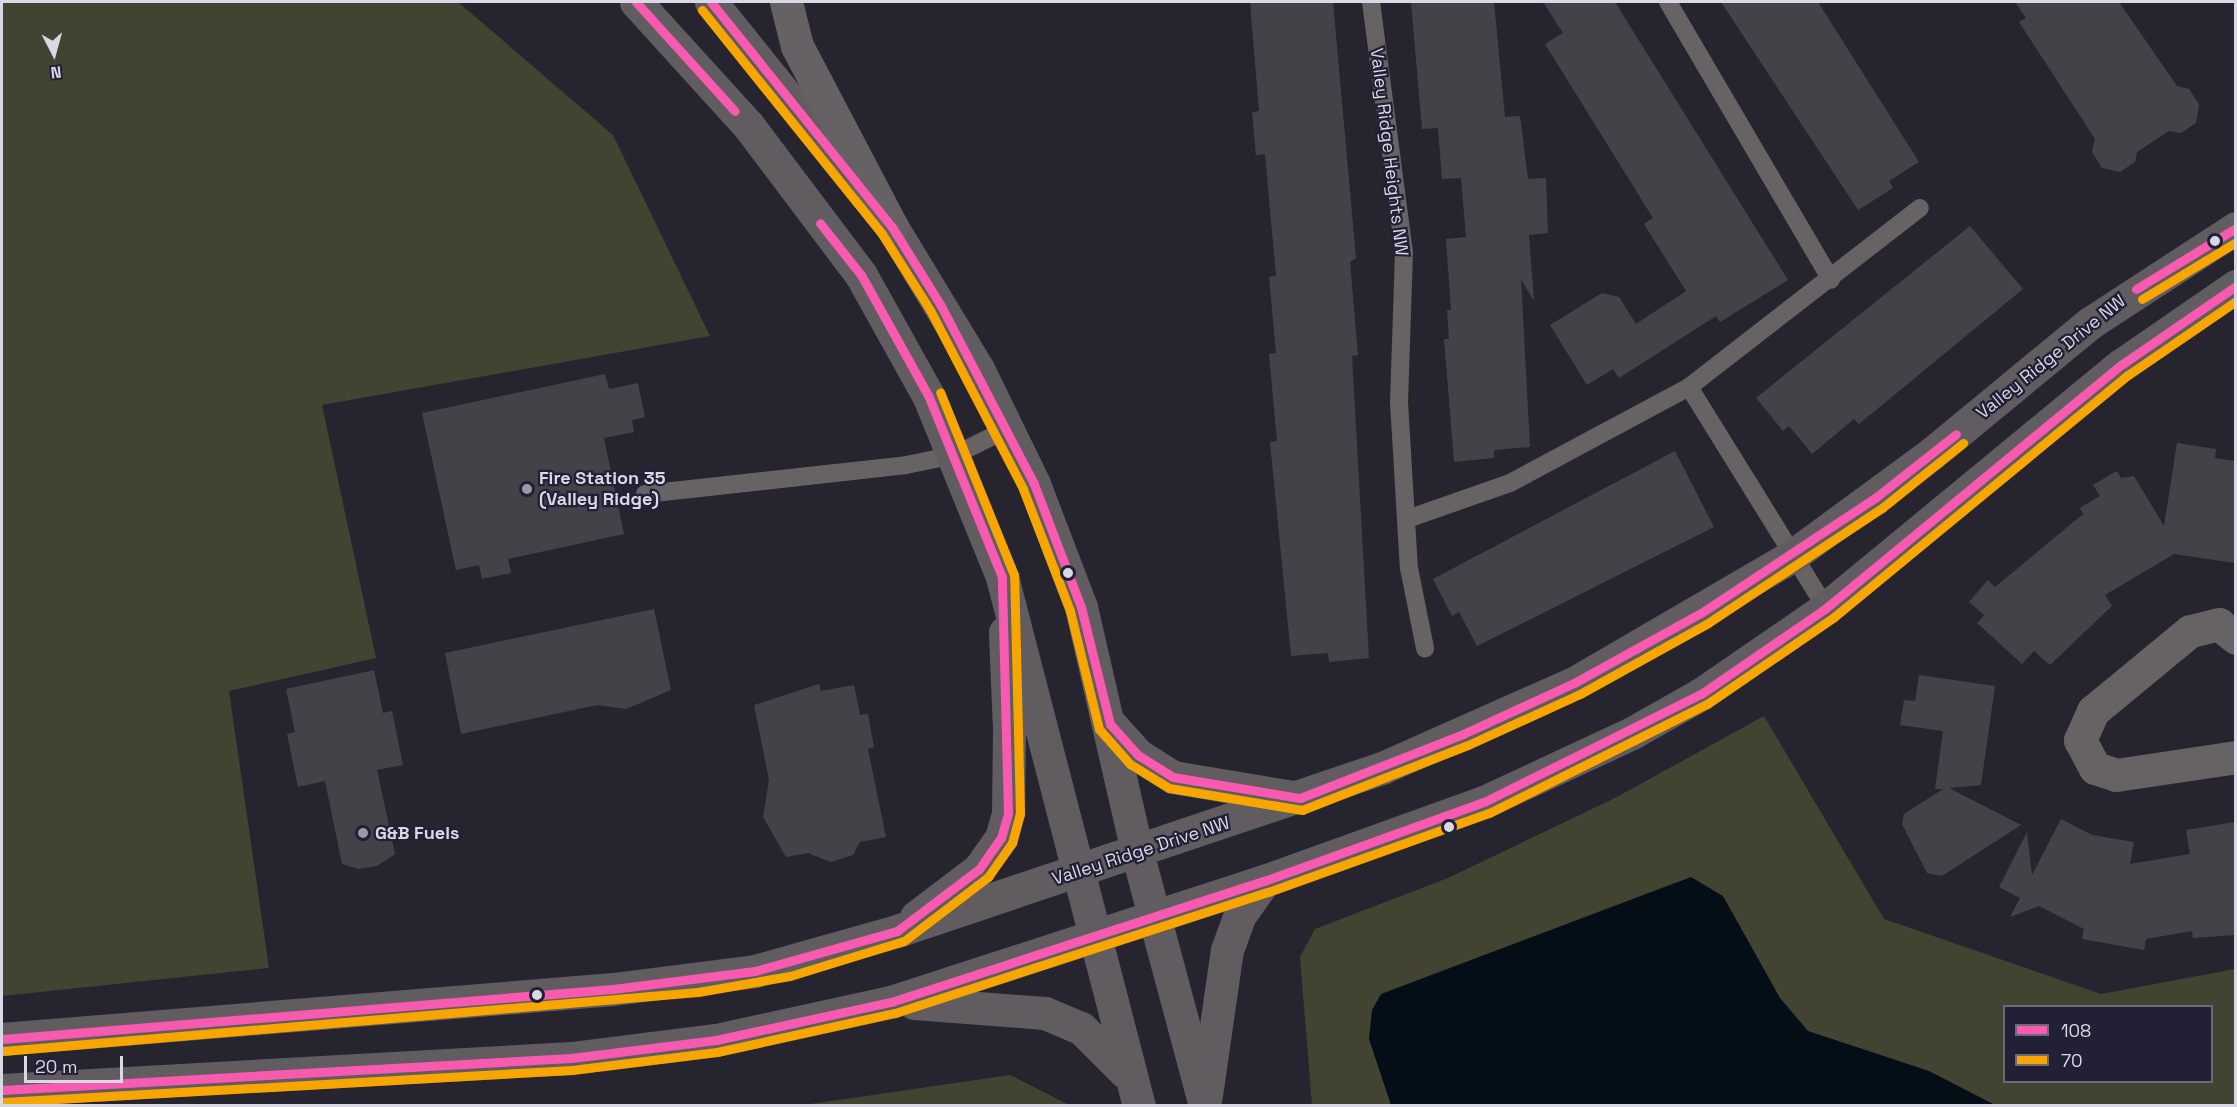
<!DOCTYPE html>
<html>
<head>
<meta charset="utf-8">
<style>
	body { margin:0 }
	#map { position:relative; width:2237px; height:1107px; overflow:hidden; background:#26252f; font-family:"Space Grotesk",sans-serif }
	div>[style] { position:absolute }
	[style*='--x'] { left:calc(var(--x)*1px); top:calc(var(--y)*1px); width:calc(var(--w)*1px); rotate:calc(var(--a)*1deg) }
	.green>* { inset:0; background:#424331 }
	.water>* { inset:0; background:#030e16 }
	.building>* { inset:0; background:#444249 }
	.lane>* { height:18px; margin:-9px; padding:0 9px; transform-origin:9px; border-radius:9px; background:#676263 }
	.street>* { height:33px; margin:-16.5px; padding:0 16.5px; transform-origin:16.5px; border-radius:16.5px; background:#676263 }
	.secondary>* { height:33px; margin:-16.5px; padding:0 16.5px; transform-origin:16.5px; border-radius:16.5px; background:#605c5f }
	.highway>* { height:33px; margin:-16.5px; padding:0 16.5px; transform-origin:16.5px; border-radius:16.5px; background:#666165 }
	.bus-1>* { height:9px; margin:-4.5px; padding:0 4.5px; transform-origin:4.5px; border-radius:4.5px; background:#f75aaf }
	.bus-2>* { height:9px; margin:-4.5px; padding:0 4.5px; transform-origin:4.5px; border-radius:4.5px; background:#f7a600 }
	.dots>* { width:16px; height:16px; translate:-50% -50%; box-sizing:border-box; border:3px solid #222034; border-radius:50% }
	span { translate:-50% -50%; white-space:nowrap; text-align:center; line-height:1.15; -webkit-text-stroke:4.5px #222034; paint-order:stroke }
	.street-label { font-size:18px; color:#d9d8e6 }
	.poi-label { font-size:18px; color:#d9d8e6; font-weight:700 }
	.left { translate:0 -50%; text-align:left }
	.frame { position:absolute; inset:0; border:3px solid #d9d8e6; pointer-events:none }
	.legend { position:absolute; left:2003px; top:1005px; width:210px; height:78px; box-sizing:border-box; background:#222034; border:2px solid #6b6a7b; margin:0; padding:8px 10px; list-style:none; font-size:18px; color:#d9d8e6 }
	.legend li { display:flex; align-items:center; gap:12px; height:30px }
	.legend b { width:30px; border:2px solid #6b6a7b }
	.north { position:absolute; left:24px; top:24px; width:60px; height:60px; -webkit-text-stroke:4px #222034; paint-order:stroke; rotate:174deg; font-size:16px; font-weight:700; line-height:24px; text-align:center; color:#d9d8e6 }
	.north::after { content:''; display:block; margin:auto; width:21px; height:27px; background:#d9d8e6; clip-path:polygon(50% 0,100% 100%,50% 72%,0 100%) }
	.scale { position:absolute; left:24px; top:1056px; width:99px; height:27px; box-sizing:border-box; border:3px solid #d9d8e6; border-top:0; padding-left:8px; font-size:18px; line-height:21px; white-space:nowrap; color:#d9d8e6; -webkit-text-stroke:4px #222034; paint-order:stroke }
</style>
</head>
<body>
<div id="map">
	<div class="green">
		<i style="clip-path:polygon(2px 2px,458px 2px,613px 135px,710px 336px,322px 405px,376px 658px,229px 691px,269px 968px,2px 996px)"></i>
		<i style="clip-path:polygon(evenodd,1764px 716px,1884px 919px,2101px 994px,2235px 969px,2235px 1105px,1312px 1105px,1300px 957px,1315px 929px,1448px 878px,1615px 798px,1764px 716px,2004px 1006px,2212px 1006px,2212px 1082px,2004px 1082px,2004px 1006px)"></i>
		<i style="clip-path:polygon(1010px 1075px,1069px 1105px,804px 1105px)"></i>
	</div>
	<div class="water">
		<i style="clip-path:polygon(1691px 877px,1723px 896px,1780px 998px,1808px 1031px,1929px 1071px,1995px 1105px,1391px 1105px,1369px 1039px,1372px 1010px,1381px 994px)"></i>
	</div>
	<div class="building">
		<i style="clip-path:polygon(1250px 2px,1333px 2px,1356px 258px,1350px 262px,1358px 355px,1352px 356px,1369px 658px,1329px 662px,1328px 653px,1291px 656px,1270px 442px,1277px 441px,1269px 354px,1276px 353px,1269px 277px,1276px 276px,1265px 154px,1256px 155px,1252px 112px,1259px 111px)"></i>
		<i style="clip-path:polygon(1411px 2px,1494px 2px,1505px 117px,1520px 116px,1528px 179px,1546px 178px,1548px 233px,1529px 235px,1534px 301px,1521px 279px,1530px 447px,1494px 450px,1494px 458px,1454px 462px,1444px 339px,1449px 339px,1447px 310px,1451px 310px,1446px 239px,1466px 237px,1461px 178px,1442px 179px,1438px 128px,1422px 129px)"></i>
		<i style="clip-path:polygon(1543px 2px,1615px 2px,1788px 280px,1720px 322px,1716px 316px,1619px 378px,1613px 369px,1587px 385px,1550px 325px,1602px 293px,1619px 297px,1636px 324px,1686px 291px,1644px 224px,1653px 218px,1545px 44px,1563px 33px)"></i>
		<i style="clip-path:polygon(1721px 2px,1818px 2px,1919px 162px,1889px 181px,1893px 188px,1858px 210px)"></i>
		<i style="clip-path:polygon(2015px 2px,2119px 2px,2177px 86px,2189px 89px,2199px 104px,2196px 123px,2181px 133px,2169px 131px,2137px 152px,2135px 162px,2120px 172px,2102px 168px,2092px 152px,2095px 139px,2019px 22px,2026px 18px)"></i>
		<i style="clip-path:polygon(1970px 226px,2023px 289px,1859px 424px,1854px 419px,1812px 454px,1789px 426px,1783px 431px,1756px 398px)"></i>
		<i style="clip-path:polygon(605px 374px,609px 389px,638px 383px,645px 417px,632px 420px,634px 432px,604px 438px,624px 534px,508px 559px,511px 573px,482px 579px,479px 565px,456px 570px,422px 413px)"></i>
		<i style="clip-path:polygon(2177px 443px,2216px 449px,2215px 458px,2235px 461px,2235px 563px,2174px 554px,2105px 595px,2112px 606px,2050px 665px,2034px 651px,2022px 664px,1977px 623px,1984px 615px,1969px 602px,1988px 580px,1995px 587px,2083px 514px,2080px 508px,2100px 496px,2093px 485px,2117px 471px,2121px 478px,2134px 476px,2164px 526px)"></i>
		<i style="clip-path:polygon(1675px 451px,1714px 527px,1477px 646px,1459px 612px,1452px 616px,1433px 579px)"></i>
		<i style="clip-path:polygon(654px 609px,671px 690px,626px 709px,597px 705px,461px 734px,445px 653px)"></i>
		<i style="clip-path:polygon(374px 670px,383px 713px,392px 711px,403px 765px,377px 770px,395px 854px,377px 866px,359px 869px,342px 864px,325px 781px,298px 787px,287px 734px,295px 732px,286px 689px)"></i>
		<i style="clip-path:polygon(1919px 675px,1995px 686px,1981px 785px,1949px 788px,2021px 825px,1942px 876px,1927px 873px,1902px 824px,1904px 814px,1943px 789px,1935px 789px,1943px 731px,1900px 725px,1904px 700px,1915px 701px)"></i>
		<i style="clip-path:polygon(819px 684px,821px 691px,854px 685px,860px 715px,868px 714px,874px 747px,868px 749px,886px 837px,860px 842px,853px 855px,831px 862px,808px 853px,786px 857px,763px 817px,769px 780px,754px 705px)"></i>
		<i style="clip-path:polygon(2061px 819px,2092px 835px,2134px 842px,2130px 864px,2190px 854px,2186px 830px,2235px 822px,2235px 935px,2193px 938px,2192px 931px,2146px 939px,2144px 950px,2082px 939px,2084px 929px,2039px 906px,2010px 917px,2020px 898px,1999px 887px,2027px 832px,2032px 875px)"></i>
	</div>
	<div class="lane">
		<i style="--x:1371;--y:2;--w:252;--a:82.5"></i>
		<i style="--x:1404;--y:252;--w:150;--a:91.9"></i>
		<i style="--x:1399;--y:402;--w:166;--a:86.6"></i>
		<i style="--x:1409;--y:568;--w:82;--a:78.7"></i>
		<i style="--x:1668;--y:2;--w:322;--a:59.6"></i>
		<i style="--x:1689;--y:387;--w:260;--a:58.2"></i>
		<i style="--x:645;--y:494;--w:263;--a:-6.3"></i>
		<i style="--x:906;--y:465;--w:50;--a:-11.5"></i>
		<i style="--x:955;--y:455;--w:60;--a:-26.6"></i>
		<i style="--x:1410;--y:518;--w:106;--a:-19.3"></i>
		<i style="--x:1510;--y:483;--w:203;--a:-28.2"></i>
		<i style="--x:1689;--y:387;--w:292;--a:-37.8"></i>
	</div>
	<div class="street">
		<i style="--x:2236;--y:638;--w:22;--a:-141"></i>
		<i style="--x:2219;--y:624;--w:30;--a:166"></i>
		<i style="--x:2190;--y:631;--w:126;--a:140.5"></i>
		<i style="--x:2093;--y:711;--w:32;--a:114"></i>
		<i style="--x:2080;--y:740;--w:32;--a:62"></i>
		<i style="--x:2095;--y:768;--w:22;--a:18"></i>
		<i style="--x:2116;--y:775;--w:121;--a:-8.5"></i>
	</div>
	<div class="secondary">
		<i style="--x:636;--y:2;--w:166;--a:47.7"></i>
		<i style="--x:748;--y:125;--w:188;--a:53"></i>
		<i style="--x:861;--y:275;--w:140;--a:60.9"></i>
		<i style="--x:929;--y:397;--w:194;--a:67.9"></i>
		<i style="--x:1002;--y:577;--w:546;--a:75.48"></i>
		<i style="--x:711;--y:2;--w:289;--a:51.2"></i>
		<i style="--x:892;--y:227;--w:166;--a:58.8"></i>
		<i style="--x:978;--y:369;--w:128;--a:64"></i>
		<i style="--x:1034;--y:484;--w:132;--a:69.1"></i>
		<i style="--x:1081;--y:607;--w:251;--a:77.1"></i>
		<i style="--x:1137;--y:852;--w:263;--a:75"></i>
		<i style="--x:1111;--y:725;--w:40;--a:48"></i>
		<i style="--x:1138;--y:755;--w:41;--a:32.2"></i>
		<i style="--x:1173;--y:777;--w:122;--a:9.5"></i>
		<i style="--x:916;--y:917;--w:79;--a:-37.3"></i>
		<i style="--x:979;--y:869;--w:38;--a:-55"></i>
		<i style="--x:1001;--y:838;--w:26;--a:-74"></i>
		<i style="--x:1008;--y:813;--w:84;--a:-89.3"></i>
		<i style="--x:1009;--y:729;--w:97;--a:-92.4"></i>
		<i style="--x:914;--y:1003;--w:131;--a:4.4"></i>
		<i style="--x:1045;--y:1013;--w:39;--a:23"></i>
		<i style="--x:1081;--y:1028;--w:62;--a:45"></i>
		<i style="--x:2;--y:1039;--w:613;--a:-4.68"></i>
		<i style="--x:613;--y:989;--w:143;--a:-7.2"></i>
		<i style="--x:755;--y:971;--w:148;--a:-15.7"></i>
		<i style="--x:897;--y:931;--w:512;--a:-18.58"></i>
		<i style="--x:1382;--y:768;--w:210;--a:-23.9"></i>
		<i style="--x:1574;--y:683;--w:252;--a:-30.2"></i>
		<i style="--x:1792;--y:556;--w:172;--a:-36.3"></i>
		<i style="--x:1931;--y:454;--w:206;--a:-39.5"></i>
		<i style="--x:2090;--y:323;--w:174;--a:-33.1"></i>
		<i style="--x:2;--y:1090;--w:570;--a:-3.22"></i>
		<i style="--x:571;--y:1058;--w:146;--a:-7.1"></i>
		<i style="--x:716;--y:1040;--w:179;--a:-12.3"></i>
		<i style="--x:891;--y:1002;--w:392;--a:-18"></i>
		<i style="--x:1264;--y:881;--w:234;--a:-19.8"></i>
		<i style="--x:1484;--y:802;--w:163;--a:-25"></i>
		<i style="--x:1632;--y:733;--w:79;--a:-29.5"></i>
		<i style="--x:1701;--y:694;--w:152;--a:-34.5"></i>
		<i style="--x:1826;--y:608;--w:382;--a:-39.5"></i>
		<i style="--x:2121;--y:365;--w:140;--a:-34.5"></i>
		<i style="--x:1206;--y:1095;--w:147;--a:-81.8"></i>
		<i style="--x:1227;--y:950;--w:37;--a:-70"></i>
		<i style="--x:1240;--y:915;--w:42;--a:-54.8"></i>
	</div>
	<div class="highway">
		<i style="--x:786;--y:2;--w:45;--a:76"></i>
		<i style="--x:797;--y:46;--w:204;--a:62.3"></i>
	</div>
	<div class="bus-1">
		<i style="--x:636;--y:2;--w:147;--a:47.8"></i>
		<i style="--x:711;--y:2;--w:289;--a:51.2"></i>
		<i style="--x:892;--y:227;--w:91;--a:58.1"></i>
		<i style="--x:940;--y:304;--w:203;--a:62.4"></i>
		<i style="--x:1034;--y:484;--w:132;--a:69.1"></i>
		<i style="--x:1081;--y:607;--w:121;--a:76.1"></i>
		<i style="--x:1110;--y:724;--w:42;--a:47.9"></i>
		<i style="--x:1138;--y:755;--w:41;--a:32.2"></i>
		<i style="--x:1173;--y:777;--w:129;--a:9.4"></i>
		<i style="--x:1300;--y:798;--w:175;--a:-21.4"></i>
		<i style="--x:1463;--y:734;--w:122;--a:-24.7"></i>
		<i style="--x:1574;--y:683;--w:145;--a:-28.9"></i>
		<i style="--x:1701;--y:613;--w:209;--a:-33.5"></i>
		<i style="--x:1875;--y:498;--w:103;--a:-38.3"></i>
		<i style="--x:2136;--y:289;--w:117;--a:-31.4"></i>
		<i style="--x:2;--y:1039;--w:613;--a:-4.68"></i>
		<i style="--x:613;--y:989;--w:143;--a:-7.2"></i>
		<i style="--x:755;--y:971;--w:148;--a:-15.7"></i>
		<i style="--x:897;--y:931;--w:103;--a:-37.1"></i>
		<i style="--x:979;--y:869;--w:38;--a:-55"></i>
		<i style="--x:1001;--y:838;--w:26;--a:-74"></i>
		<i style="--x:1008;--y:813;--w:236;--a:-91.5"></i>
		<i style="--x:1002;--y:577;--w:194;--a:-112.1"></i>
		<i style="--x:929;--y:397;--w:140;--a:-119.1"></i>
		<i style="--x:861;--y:275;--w:66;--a:-128.3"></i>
		<i style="--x:2;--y:1090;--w:570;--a:-3.22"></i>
		<i style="--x:571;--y:1058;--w:146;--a:-7.1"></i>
		<i style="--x:716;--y:1040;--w:179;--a:-12.3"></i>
		<i style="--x:891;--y:1002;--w:392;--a:-18"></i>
		<i style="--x:1264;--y:881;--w:234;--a:-19.8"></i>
		<i style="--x:1484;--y:802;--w:242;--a:-26.5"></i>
		<i style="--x:1701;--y:694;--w:152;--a:-34.5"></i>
		<i style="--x:1826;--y:608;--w:382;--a:-39.5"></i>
		<i style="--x:2121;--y:365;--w:140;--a:-34.5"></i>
	</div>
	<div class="bus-2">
		<i style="--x:702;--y:10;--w:287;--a:51.2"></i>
		<i style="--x:882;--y:234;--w:90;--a:57.7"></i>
		<i style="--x:930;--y:310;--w:202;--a:62.5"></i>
		<i style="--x:1023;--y:489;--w:131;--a:68.9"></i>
		<i style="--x:1070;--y:611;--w:122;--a:76.2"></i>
		<i style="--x:1099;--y:729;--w:47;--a:48.5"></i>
		<i style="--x:1130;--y:764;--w:46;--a:31.6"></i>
		<i style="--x:1169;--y:788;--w:135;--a:9.4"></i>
		<i style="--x:1302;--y:810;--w:178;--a:-21.4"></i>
		<i style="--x:1468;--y:745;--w:123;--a:-24.5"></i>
		<i style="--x:1580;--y:694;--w:146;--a:-29"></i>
		<i style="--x:1708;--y:623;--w:209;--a:-33.5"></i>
		<i style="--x:1882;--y:508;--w:104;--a:-38.7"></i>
		<i style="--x:2142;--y:299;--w:110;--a:-31.2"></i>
		<i style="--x:3;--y:1051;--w:697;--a:-4.85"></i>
		<i style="--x:698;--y:992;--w:93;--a:-9.9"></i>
		<i style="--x:790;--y:976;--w:119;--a:-17.1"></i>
		<i style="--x:904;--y:941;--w:106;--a:-37.3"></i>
		<i style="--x:988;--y:877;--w:42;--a:-54.8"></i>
		<i style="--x:1012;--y:843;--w:30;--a:-75"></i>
		<i style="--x:1020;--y:814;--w:239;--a:-91.4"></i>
		<i style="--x:1014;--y:575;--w:197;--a:-112"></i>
		<i style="--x:3;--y:1102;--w:570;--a:-3.22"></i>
		<i style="--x:572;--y:1070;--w:146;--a:-7.1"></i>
		<i style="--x:717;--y:1052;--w:182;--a:-12.4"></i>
		<i style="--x:895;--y:1013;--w:392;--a:-18"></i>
		<i style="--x:1268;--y:892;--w:235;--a:-19.7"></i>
		<i style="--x:1489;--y:813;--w:244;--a:-26.6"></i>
		<i style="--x:1707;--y:704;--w:154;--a:-34.4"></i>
		<i style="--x:1834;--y:617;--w:381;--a:-39.5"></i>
		<i style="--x:2128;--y:375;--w:131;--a:-34.4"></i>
	</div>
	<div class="dots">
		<i style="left:2215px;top:241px;background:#d9d8e6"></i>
		<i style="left:527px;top:489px;background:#9a99a6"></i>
		<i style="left:1068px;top:573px;background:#d9d8e6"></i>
		<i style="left:1449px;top:827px;background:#d9d8e6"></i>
		<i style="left:363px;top:833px;background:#9a99a6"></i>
		<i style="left:537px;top:995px;background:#d9d8e6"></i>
	</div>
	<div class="street-label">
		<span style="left:1389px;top:152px;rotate:83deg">Valley Ridge Heights NW</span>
		<span style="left:2051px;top:357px;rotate:-39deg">Valley Ridge Drive NW</span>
		<span style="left:1141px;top:851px;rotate:-18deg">Valley Ridge Drive NW</span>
	</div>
	<div class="poi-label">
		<span class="left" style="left:539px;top:489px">Fire Station 35<br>(Valley Ridge)</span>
		<span class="left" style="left:375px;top:833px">G&amp;B Fuels</span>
	</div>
	<div class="frame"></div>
	<ul class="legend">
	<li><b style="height:8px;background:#f75aaf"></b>108</li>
	<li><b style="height:8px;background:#f7a600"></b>70</li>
	</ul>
	<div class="north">N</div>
	<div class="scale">20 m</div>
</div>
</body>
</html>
